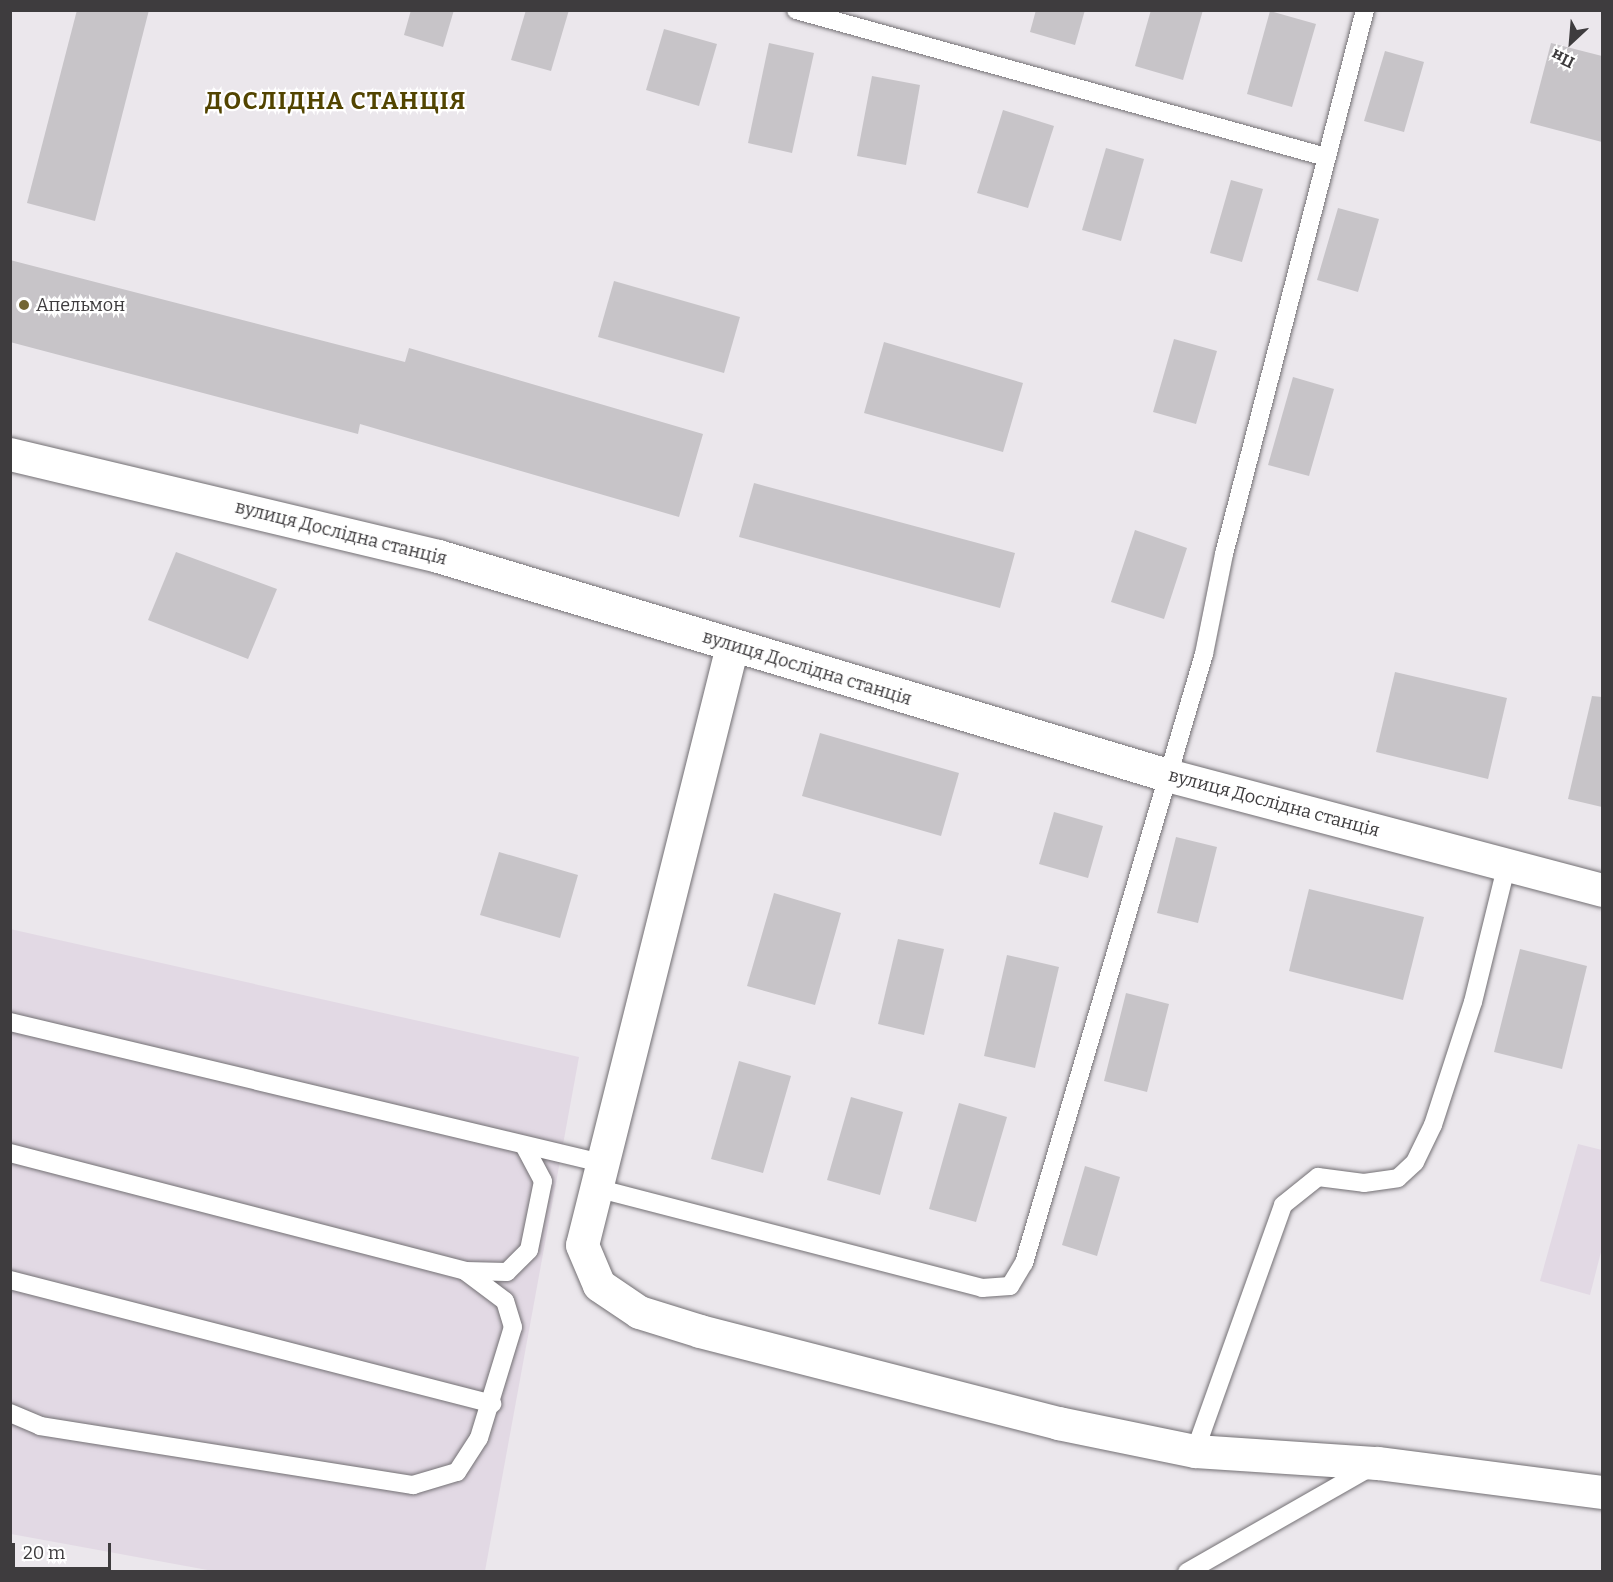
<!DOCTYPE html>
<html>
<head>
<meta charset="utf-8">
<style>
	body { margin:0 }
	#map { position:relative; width:1613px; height:1582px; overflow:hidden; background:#ebe7ec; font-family:Bitter,serif }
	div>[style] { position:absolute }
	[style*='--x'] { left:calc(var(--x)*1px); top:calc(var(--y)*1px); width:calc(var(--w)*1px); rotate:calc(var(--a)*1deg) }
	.built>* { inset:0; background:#e2d9e4 }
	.building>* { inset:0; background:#c7c4c8 }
	.roads { filter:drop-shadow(0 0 2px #737074) drop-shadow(0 0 2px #737074) }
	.lane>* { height:18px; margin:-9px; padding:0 9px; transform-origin:9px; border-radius:9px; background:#fff }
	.street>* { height:33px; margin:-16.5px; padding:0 16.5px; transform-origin:16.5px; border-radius:16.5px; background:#fff }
	.dots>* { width:16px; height:16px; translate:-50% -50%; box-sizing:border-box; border:3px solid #fff; border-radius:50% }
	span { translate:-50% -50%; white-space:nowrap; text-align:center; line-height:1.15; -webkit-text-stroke:4.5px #fff; paint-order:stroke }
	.poi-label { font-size:18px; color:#3e3c3e }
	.left { translate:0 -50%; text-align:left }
	.street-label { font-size:18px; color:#3e3c3e }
	.district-label { font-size:24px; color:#524400; font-weight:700; letter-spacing:1.5px }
	.frame { position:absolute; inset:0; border:12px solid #3e3c3e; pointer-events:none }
	.north { position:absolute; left:1541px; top:12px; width:60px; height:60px; -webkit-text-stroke:4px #fff; paint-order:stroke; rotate:206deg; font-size:16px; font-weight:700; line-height:24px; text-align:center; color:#3e3c3e }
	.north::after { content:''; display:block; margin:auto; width:21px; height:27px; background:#3e3c3e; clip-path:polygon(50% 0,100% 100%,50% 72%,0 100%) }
	.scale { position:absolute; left:12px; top:1543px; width:99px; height:27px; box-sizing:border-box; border:3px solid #3e3c3e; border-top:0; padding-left:8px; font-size:18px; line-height:21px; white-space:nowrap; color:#3e3c3e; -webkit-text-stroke:4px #fff; paint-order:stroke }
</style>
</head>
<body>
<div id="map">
	<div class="built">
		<i style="clip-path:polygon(10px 929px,579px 1057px,485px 1571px,213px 1571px,11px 1534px)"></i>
		<i style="clip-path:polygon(1578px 1144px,1602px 1150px,1602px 1248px,1590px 1295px,1540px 1281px)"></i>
	</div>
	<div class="building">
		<i style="clip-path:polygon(77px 10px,149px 10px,95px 221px,27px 203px)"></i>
		<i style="clip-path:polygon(411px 10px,454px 10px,443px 47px,404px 35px)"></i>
		<i style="clip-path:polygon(526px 10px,569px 10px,551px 71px,511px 60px)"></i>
		<i style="clip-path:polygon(1036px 10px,1085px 10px,1075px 45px,1030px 32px)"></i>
		<i style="clip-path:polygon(1151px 10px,1203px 10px,1183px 80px,1135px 66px)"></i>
		<i style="clip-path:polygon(1270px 11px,1316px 24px,1292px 107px,1247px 94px)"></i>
		<i style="clip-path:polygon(664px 29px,717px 44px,699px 106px,646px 90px)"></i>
		<i style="clip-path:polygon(769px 43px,814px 53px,792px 153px,748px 143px)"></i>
		<i style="clip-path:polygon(1551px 43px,1602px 56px,1602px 142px,1530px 123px)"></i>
		<i style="clip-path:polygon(1385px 51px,1424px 62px,1404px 132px,1364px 121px)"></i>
		<i style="clip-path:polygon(872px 76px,920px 85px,906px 165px,857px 156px)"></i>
		<i style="clip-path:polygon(1003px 110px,1054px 126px,1028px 208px,977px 193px)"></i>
		<i style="clip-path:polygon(1106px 148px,1144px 159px,1121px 241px,1082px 230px)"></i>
		<i style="clip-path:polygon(1231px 180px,1263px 189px,1242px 262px,1210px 253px)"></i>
		<i style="clip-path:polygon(1338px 208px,1379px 219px,1358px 292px,1317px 280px)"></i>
		<i style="clip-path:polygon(10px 260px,405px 362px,409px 348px,703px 434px,679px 517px,360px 424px,358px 434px,10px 342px)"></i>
		<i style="clip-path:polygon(614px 281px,740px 317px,724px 373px,598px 337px)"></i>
		<i style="clip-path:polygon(1174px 339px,1217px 351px,1196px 424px,1153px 412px)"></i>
		<i style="clip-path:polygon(884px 342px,1023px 383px,1003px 452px,864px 413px)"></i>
		<i style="clip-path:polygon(1293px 377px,1334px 389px,1309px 476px,1268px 465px)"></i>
		<i style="clip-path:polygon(754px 483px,1015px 553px,1000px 608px,739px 537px)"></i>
		<i style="clip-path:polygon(1135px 530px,1187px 548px,1164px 619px,1111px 602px)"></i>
		<i style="clip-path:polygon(176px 552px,277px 589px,248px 659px,148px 620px)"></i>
		<i style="clip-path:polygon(1395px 672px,1507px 698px,1488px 779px,1376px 752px)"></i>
		<i style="clip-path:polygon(1592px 696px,1602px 697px,1602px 807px,1568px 799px)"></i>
		<i style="clip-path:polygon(820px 733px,959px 773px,941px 836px,802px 796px)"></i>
		<i style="clip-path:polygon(1054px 812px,1103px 826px,1088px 878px,1039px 864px)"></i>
		<i style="clip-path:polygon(1176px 837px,1217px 847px,1198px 923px,1157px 913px)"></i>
		<i style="clip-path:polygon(499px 852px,578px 875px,560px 938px,480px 915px)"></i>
		<i style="clip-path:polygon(1309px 889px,1424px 917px,1403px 1000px,1289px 971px)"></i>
		<i style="clip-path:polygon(774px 893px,841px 913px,815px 1005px,747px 986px)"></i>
		<i style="clip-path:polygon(898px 939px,944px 949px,924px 1035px,878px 1024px)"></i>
		<i style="clip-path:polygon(1520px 949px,1587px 966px,1562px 1069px,1494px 1052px)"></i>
		<i style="clip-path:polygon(1007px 955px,1059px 967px,1035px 1068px,984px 1056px)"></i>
		<i style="clip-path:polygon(1126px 993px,1169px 1004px,1147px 1092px,1104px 1081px)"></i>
		<i style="clip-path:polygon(739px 1061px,791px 1076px,763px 1173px,711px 1159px)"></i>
		<i style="clip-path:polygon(851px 1097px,903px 1112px,880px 1195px,827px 1180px)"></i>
		<i style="clip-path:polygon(959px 1103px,1007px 1117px,976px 1222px,929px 1209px)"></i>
		<i style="clip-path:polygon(1085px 1166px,1120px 1177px,1097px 1256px,1062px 1245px)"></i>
	</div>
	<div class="roads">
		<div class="lane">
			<i style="--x:796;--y:10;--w:550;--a:15.5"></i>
			<i style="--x:10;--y:1022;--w:609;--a:13.4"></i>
			<i style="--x:10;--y:1153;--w:470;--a:14.5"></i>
			<i style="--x:465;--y:1271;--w:42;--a:1.4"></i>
			<i style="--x:507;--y:1272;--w:31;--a:-45"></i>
			<i style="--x:529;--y:1250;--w:70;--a:-78.5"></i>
			<i style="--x:543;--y:1181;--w:40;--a:-118"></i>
			<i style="--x:596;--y:1188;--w:399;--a:14.5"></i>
			<i style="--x:982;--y:1288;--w:28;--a:-4"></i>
			<i style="--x:1010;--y:1286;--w:27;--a:-59"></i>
			<i style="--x:1024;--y:1263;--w:635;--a:-73.53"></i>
			<i style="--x:1204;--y:654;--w:102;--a:-78.7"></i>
			<i style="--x:1224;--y:554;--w:562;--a:-75.47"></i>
			<i style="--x:10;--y:1280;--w:498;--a:14.4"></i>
			<i style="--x:10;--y:1413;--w:33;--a:23"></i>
			<i style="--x:40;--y:1426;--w:378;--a:9"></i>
			<i style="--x:413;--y:1485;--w:46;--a:-16.5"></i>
			<i style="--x:457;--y:1472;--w:40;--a:-57.1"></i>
			<i style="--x:479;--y:1438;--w:116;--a:-73"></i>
			<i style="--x:513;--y:1327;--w:27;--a:-107"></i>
			<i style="--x:505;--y:1301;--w:50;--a:-143.1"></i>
			<i style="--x:1195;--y:1451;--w:261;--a:-70.3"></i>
			<i style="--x:1283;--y:1205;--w:45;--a:-38.7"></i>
			<i style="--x:1318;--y:1177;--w:46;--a:7.4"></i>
			<i style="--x:1364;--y:1183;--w:34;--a:-8"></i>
			<i style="--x:1398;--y:1178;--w:23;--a:-43"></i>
			<i style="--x:1415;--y:1162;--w:41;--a:-64.1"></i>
			<i style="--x:1433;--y:1125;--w:129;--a:-72"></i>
			<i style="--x:1473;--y:1002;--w:142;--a:-76.2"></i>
			<i style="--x:1187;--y:1572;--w:214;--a:-29.7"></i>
		</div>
		<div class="street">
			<i style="--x:10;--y:454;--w:440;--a:13.4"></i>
			<i style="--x:438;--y:556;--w:761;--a:16.72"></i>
			<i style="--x:1167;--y:775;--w:450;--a:14.8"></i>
			<i style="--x:732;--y:646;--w:617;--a:104.06"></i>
			<i style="--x:582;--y:1245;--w:43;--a:67"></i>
			<i style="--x:599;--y:1285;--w:48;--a:34"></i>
			<i style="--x:639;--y:1312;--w:64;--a:17.3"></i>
			<i style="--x:700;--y:1331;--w:370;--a:14.4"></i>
			<i style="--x:1058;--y:1423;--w:140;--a:11.6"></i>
			<i style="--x:1195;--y:1451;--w:183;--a:3.8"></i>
			<i style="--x:1378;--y:1463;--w:226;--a:7.4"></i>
		</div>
	</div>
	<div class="dots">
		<i style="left:24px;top:305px;background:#726533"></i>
	</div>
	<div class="poi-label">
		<span class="left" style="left:36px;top:305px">Апельмон</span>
	</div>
	<div class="street-label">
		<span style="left:341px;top:533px;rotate:14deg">вулиця Дослідна станція</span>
		<span style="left:807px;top:668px;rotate:17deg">вулиця Дослідна станція</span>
		<span style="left:1274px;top:803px;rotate:15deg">вулиця Дослідна станція</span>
	</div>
	<div class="district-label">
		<span style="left:336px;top:102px">ДОСЛІДНА СТАНЦІЯ</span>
	</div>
	<div class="frame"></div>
	<div class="north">Пн</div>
	<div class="scale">20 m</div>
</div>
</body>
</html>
